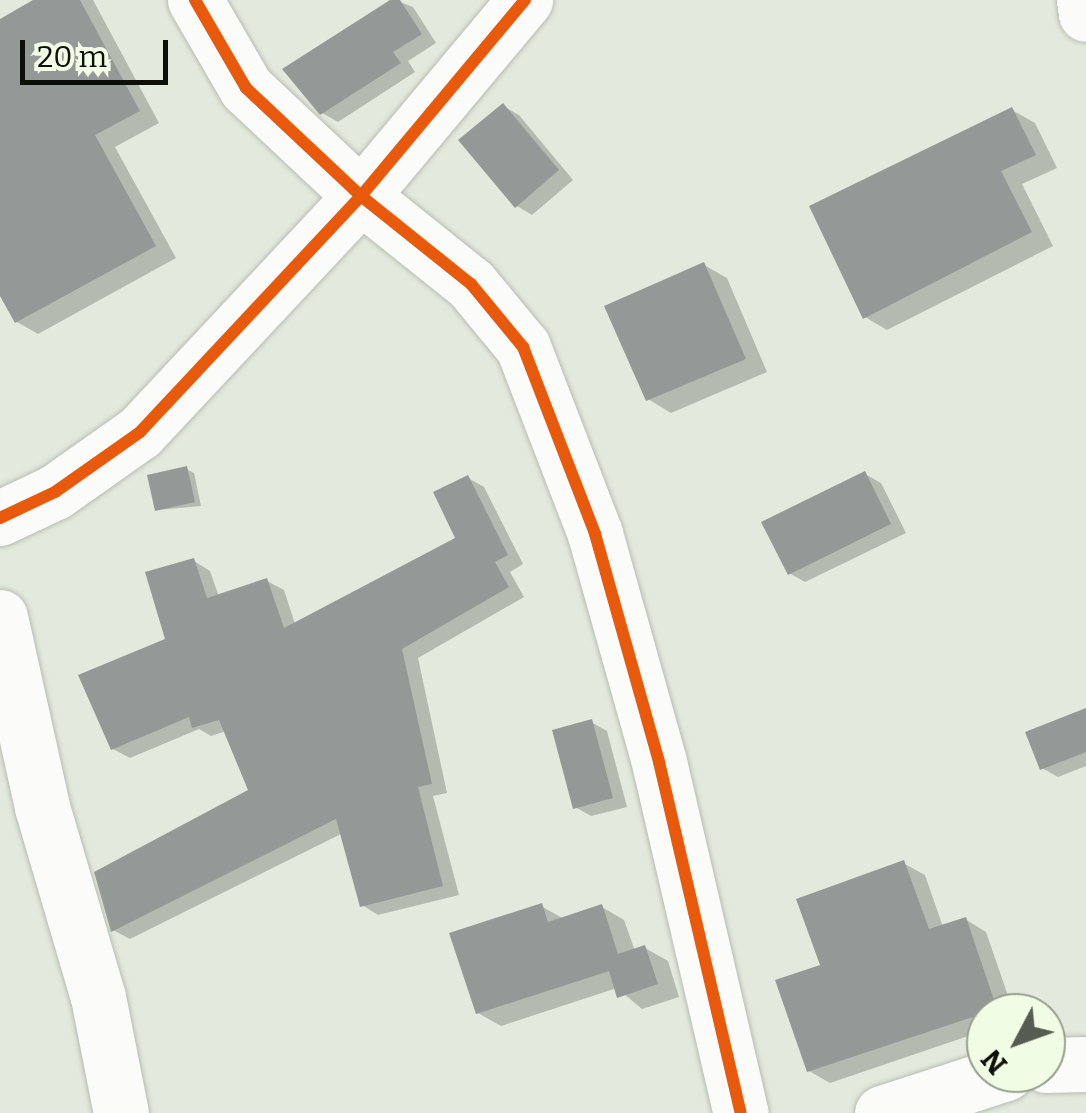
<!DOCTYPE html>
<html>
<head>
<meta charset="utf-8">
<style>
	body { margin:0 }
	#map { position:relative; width:1086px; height:1113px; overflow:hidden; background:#e3e9dd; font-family:Bitter,serif }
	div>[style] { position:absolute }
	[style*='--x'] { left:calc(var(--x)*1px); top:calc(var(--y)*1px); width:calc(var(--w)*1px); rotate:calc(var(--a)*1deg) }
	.shadow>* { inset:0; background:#0003 }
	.building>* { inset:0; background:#939997 }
	.roads { filter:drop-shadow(0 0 2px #b8bcb2) drop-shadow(0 0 2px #b8bcb2) }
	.minor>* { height:55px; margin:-27.5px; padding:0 27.5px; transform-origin:27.5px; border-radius:27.5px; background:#fbfcfa }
	.cycleway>* { height:12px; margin:-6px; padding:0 6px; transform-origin:6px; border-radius:6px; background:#e8590c }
	span { translate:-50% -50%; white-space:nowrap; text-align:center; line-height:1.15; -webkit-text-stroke:10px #f1fce4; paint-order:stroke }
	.north { position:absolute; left:966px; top:993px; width:100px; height:100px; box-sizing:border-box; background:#f1fce4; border:2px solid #959e8c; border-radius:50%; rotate:229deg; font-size:28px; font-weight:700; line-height:40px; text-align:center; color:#0c1008 }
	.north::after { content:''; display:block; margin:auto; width:35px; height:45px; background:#575c53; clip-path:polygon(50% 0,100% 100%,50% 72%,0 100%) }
	.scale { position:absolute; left:20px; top:40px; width:148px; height:45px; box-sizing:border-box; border:5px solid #0c1008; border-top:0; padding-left:12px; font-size:30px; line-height:35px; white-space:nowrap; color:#0c1008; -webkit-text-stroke:8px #f1fce4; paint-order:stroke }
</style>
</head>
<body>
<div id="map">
	<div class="shadow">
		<i style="clip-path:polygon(39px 0,93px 0,159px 123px,115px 147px,176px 258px,38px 334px,17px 322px,0 291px,0 22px)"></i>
		<i style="clip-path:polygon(395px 0,413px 7px,436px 43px,408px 61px,415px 72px,338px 122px,322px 113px)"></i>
		<i style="clip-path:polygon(503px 106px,519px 115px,573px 180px,532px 215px,517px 206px)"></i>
		<i style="clip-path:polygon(1012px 110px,1035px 123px,1057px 168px,1022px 184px,1053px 246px,887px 330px,865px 317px)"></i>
		<i style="clip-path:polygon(704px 265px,727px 278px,767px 372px,671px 413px,648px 399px)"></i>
		<i style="clip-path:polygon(186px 469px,194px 473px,201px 506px,157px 510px)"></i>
		<i style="clip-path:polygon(865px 474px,881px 483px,906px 533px,805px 582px,789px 573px)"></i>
		<i style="clip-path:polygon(468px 478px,484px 487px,523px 564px,510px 572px,524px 597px,418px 658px,447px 793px,433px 796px,459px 895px,378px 915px,362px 905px,343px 833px,130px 939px,113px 930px,251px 791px,226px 731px,211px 736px,199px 729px,130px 758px,113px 749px,168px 640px,194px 561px,210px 571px,219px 597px,267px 581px,284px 590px,295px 624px,458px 539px)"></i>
		<i style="clip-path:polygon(1086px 710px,1086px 766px,1058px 777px,1042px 768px)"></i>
		<i style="clip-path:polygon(591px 722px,607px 731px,627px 807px,591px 816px,575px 807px)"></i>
		<i style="clip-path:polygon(903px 863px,925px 875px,943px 927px,965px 919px,986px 932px,1014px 1013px,986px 1013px,986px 1030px,830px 1083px,809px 1071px,823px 967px)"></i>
		<i style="clip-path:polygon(541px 906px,564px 919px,602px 907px,624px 920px,635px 951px,645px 948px,668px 961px,679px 997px,642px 1009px,617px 988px,501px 1026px,478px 1013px)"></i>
	</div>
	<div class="building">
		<i style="clip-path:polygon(33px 0,80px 0,140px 111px,95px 135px,156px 246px,15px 323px,0 296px,0 19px)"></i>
		<i style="clip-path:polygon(390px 0,400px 0,422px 34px,393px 52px,401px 63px,320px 115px,282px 69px)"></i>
		<i style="clip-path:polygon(503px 103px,559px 170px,515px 208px,458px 140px)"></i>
		<i style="clip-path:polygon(1012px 107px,1036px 155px,1001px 171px,1032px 232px,863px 319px,809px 206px)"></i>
		<i style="clip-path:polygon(704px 262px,746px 359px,646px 401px,604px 306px)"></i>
		<i style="clip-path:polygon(187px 466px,195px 502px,155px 511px,147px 475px)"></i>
		<i style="clip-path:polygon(865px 471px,891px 524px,788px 575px,761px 522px)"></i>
		<i style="clip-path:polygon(468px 475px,508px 555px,495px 562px,509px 587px,402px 649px,432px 784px,418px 787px,443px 886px,360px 907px,336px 819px,111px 932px,94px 872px,248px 790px,219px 720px,192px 728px,189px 717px,111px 750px,78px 675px,165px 639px,145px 572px,194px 558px,207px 598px,267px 578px,284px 628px,455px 538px,433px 492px)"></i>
		<i style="clip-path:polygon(1086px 708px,1086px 752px,1040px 770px,1025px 732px)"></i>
		<i style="clip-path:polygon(592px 719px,613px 798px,573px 809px,552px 730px)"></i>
		<i style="clip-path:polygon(904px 860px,929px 929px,966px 917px,997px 1009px,807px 1072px,775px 980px,820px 965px,796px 899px)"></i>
		<i style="clip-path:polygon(542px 903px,548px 922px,602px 904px,618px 954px,645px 945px,658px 984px,617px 998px,609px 971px,476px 1014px,449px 933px)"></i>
	</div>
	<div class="roads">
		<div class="minor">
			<i style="--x:195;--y:0;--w:102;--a:59.9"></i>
			<i style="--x:246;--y:88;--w:158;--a:43.2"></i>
			<i style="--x:361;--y:196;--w:141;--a:38.7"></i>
			<i style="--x:471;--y:284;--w:82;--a:50.5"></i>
			<i style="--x:523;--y:347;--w:200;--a:68.9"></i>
			<i style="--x:595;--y:534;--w:237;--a:74.3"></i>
			<i style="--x:659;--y:762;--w:360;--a:76.9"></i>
			<i style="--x:1084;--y:0;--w:14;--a:82"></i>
			<i style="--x:0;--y:518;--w:61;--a:-25.3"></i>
			<i style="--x:55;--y:492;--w:104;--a:-35.2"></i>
			<i style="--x:140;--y:432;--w:323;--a:-46.9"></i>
			<i style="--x:361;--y:196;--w:256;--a:-50.1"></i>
			<i style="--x:0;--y:617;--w:195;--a:77.5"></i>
			<i style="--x:42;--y:807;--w:198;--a:73.6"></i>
			<i style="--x:98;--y:997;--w:118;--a:78.8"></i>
			<i style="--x:1046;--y:1065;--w:40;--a:-1.4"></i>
			<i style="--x:882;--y:1113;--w:130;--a:-17.9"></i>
		</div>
	</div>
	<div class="cycleway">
		<i style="--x:195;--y:0;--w:102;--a:59.9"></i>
		<i style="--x:246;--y:88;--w:158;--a:43.2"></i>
		<i style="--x:361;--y:196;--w:141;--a:38.7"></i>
		<i style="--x:471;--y:284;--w:82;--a:50.5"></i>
		<i style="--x:523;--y:347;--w:200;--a:68.9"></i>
		<i style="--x:595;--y:534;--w:237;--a:74.3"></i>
		<i style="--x:659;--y:762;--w:360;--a:76.9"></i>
		<i style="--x:0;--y:518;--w:61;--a:-25.3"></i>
		<i style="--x:55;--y:492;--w:104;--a:-35.2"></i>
		<i style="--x:140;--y:432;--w:323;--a:-46.9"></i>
		<i style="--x:361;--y:196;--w:256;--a:-50.1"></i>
	</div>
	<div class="north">N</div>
	<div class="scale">20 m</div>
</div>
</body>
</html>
